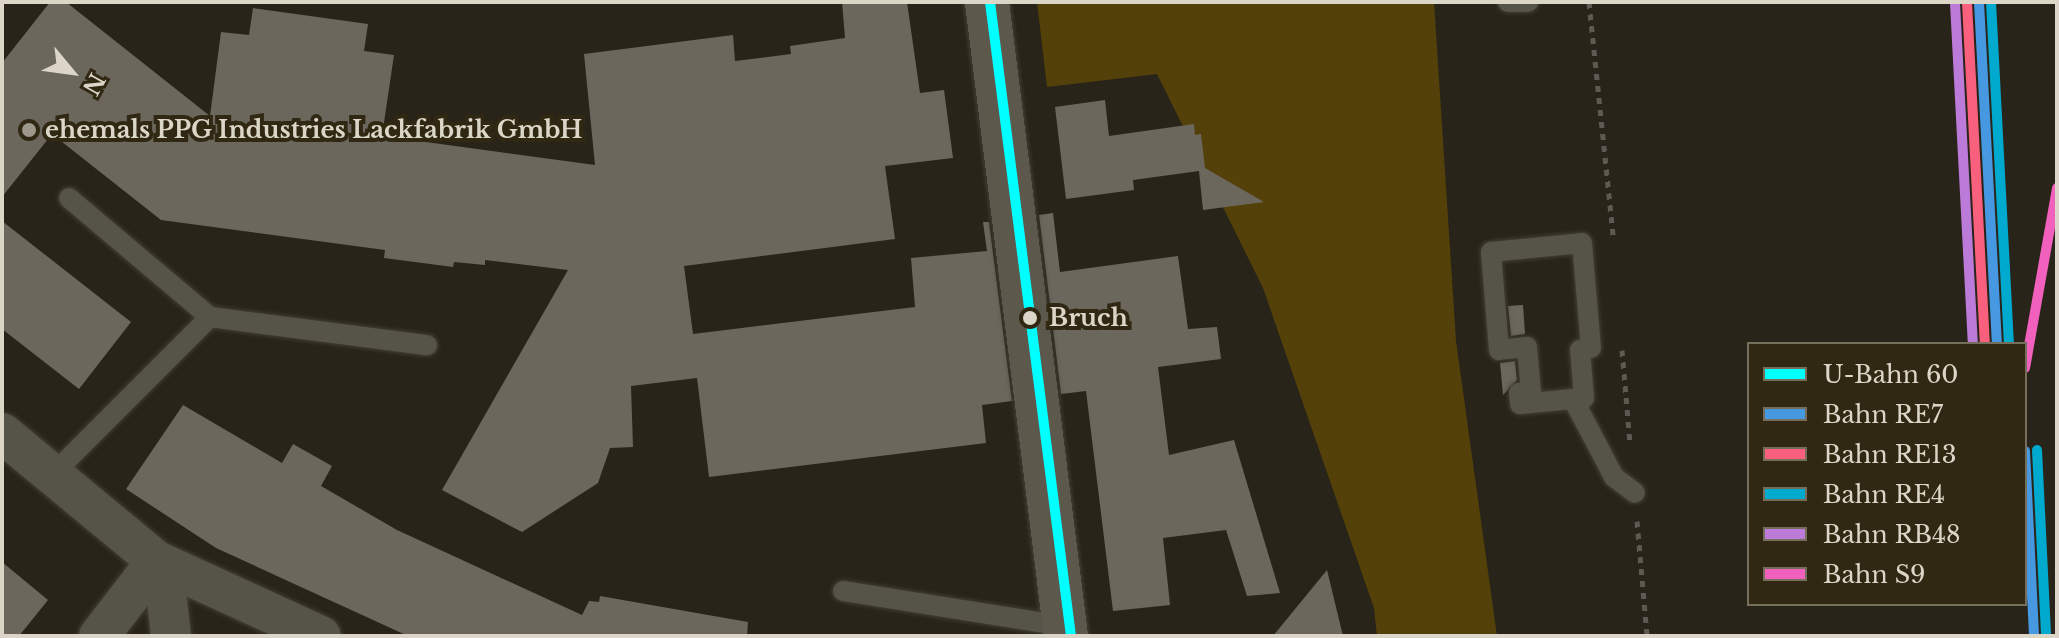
<!DOCTYPE html>
<html>
<head>
<meta charset="utf-8">
<style>
	body { margin:0 }
	#map { position:relative; width:2059px; height:638px; overflow:hidden; background:#292419; font-family:"Libre Baskerville",serif }
	div>[style] { position:absolute }
	[style*='--x'] { left:calc(var(--x)*1px); top:calc(var(--y)*1px); width:calc(var(--w)*1px); rotate:calc(var(--a)*1deg) }
	.green>* { inset:0; background:#534109 }
	.building>* { inset:0; background:#6b675d }
	.path>* { height:5px; margin-top:-2.5px; transform-origin:0; background:repeating-linear-gradient(90deg,#5e5a53 0 6px,transparent 0 12px) }
	.roads { filter:drop-shadow(0 0 2px #413e35) drop-shadow(0 0 2px #413e35) }
	.lane>* { height:20px; margin:-10px; padding:0 10px; transform-origin:10px; border-radius:10px; background:#565349 }
	.street>* { height:40px; margin:-20px; padding:0 20px; transform-origin:20px; border-radius:20px; background:#565349 }
	.secondary>* { height:44px; margin:-22px; padding:0 22px; transform-origin:22px; border-radius:22px; background:#5c584b }
	.rail-1>* { height:10px; margin:-5px; padding:0 5px; transform-origin:5px; border-radius:5px; background:#4699e1 }
	.rail-2>* { height:10px; margin:-5px; padding:0 5px; transform-origin:5px; border-radius:5px; background:#f8607d }
	.rail-3>* { height:10px; margin:-5px; padding:0 5px; transform-origin:5px; border-radius:5px; background:#00a9ce }
	.rail-4>* { height:10px; margin:-5px; padding:0 5px; transform-origin:5px; border-radius:5px; background:#bd7bd9 }
	.rail-5>* { height:10px; margin:-5px; padding:0 5px; transform-origin:5px; border-radius:5px; background:#f160bc }
	.metro-1>* { height:10px; margin:-5px; padding:0 5px; transform-origin:5px; border-radius:5px; background:#0ff }
	.dots>* { width:22px; height:22px; translate:-50% -50%; box-sizing:border-box; border:4px solid #302812; border-radius:50% }
	span { translate:-50% -50%; white-space:nowrap; text-align:center; line-height:1.15; -webkit-text-stroke:8px #302812; paint-order:stroke }
	.poi-label { font-size:24px; color:#dbd6c8; font-weight:700 }
	.left { translate:0 -50%; text-align:left }
	.stop-label { font-size:24px; color:#dbd6c8; font-weight:700 }
	.frame { position:absolute; inset:0; border:4px solid #dbd6c8; pointer-events:none }
	.legend { position:absolute; left:1747px; top:342px; width:280px; height:264px; box-sizing:border-box; background:#302812; border:2px solid #746e5b; margin:0; padding:10px 14px; list-style:none; font-size:24px; color:#dbd6c8 }
	.legend li { display:flex; align-items:center; gap:16px; height:40px }
	.legend b { width:40px; border:2px solid #746e5b }
	.north { position:absolute; left:32px; top:32px; width:80px; height:80px; -webkit-text-stroke:6px #302812; paint-order:stroke; rotate:119deg; font-size:22px; font-weight:700; line-height:32px; text-align:center; color:#dbd6c8 }
	.north::after { content:''; display:block; margin:auto; width:28px; height:36px; background:#dbd6c8; clip-path:polygon(50% 0,100% 100%,50% 72%,0 100%) }
</style>
</head>
<body>
<div id="map">
	<div class="green">
		<i style="clip-path:polygon(1037px 2px,1434px 2px,1456px 341px,1497px 636px,1377px 636px,1374px 608px,1263px 288px,1157px 74px,1047px 87px)"></i>
	</div>
	<div class="building">
		<i style="clip-path:polygon(50px 2px,66px 2px,210px 116px,221px 32px,249px 35px,253px 8px,368px 24px,364px 51px,394px 55px,382px 136px,595px 165px,584px 54px,733px 35px,735px 61px,791px 54px,790px 46px,845px 38px,842px 2px,907px 2px,920px 93px,944px 90px,953px 158px,885px 166px,895px 239px,684px 266px,693px 334px,915px 307px,911px 258px,987px 251px,983px 222px,989px 222px,1012px 401px,982px 405px,986px 443px,709px 477px,697px 378px,631px 386px,633px 447px,610px 448px,598px 483px,522px 532px,442px 490px,568px 270px,485px 260px,485px 265px,454px 262px,453px 267px,384px 258px,385px 250px,161px 220px,52px 134px,2px 197px,2px 63px)"></i>
		<i style="clip-path:polygon(1105px 100px,1109px 136px,1194px 124px,1195px 135px,1201px 134px,1205px 168px,1264px 202px,1203px 210px,1199px 171px,1133px 180px,1134px 190px,1066px 199px,1055px 107px)"></i>
		<i style="clip-path:polygon(1053px 213px,1060px 272px,1178px 256px,1188px 329px,1217px 327px,1221px 359px,1158px 367px,1169px 455px,1234px 440px,1280px 593px,1247px 596px,1226px 530px,1163px 538px,1170px 605px,1113px 611px,1086px 391px,1061px 394px,1039px 215px)"></i>
		<i style="clip-path:polygon(2px 221px,131px 322px,79px 389px,2px 329px)"></i>
		<i style="clip-path:polygon(1523px 305px,1525px 334px,1511px 336px,1508px 306px)"></i>
		<i style="clip-path:polygon(1515px 361px,1517px 380px,1503px 395px,1500px 363px)"></i>
		<i style="clip-path:polygon(183px 405px,282px 463px,293px 444px,332px 466px,321px 486px,397px 530px,582px 615px,589px 601px,599px 602px,600px 596px,748px 622px,747px 636px,408px 636px,216px 548px,126px 489px)"></i>
		<i style="clip-path:polygon(2px 562px,48px 600px,19px 636px,2px 636px)"></i>
		<i style="clip-path:polygon(1327px 570px,1343px 636px,1273px 636px)"></i>
	</div>
	<div class="path">
		<i style="--x:1589;--y:2;--w:235;--a:84.1"></i>
		<i style="--x:1622;--y:350;--w:94;--a:85.1"></i>
		<i style="--x:1637;--y:521;--w:115;--a:85"></i>
	</div>
	<div class="roads">
		<div class="lane">
			<i style="--x:1508;--y:2;--w:20;--a:0"></i>
			<i style="--x:69;--y:198;--w:185;--a:40.2"></i>
			<i style="--x:210;--y:317;--w:219;--a:7.4"></i>
			<i style="--x:1582;--y:243;--w:105;--a:85.1"></i>
			<i style="--x:1591;--y:348;--w:11;--a:170"></i>
			<i style="--x:1580;--y:350;--w:48;--a:85.2"></i>
			<i style="--x:1584;--y:398;--w:64;--a:174.6"></i>
			<i style="--x:1520;--y:404;--w:11;--a:-95"></i>
			<i style="--x:1519;--y:393;--w:12;--a:-5"></i>
			<i style="--x:1531;--y:392;--w:45;--a:-95.1"></i>
			<i style="--x:1527;--y:347;--w:28;--a:174"></i>
			<i style="--x:1499;--y:350;--w:98;--a:-94.7"></i>
			<i style="--x:1491;--y:252;--w:91;--a:-5.6"></i>
			<i style="--x:1573;--y:399;--w:88;--a:62.3"></i>
			<i style="--x:1614;--y:477;--w:26;--a:37"></i>
			<i style="--x:53;--y:474;--w:222;--a:-45"></i>
			<i style="--x:843;--y:591;--w:225;--a:9"></i>
		</div>
		<div class="street">
			<i style="--x:2;--y:433;--w:201;--a:39.6"></i>
			<i style="--x:157;--y:561;--w:180;--a:24.6"></i>
			<i style="--x:163;--y:565;--w:71;--a:83.6"></i>
			<i style="--x:99;--y:636;--w:95;--a:-52.3"></i>
		</div>
		<div class="secondary">
			<i style="--x:987;--y:2;--w:639;--a:82.9"></i>
		</div>
	</div>
	<div class="rail-1">
		<i style="--x:1979;--y:2;--w:342;--a:87"></i>
		<i style="--x:2025;--y:451;--w:185;--a:87.2"></i>
	</div>
	<div class="rail-2">
		<i style="--x:1967;--y:3;--w:341;--a:87"></i>
	</div>
	<div class="rail-3">
		<i style="--x:1991;--y:2;--w:341;--a:87"></i>
		<i style="--x:2037;--y:450;--w:185;--a:87.2"></i>
	</div>
	<div class="rail-4">
		<i style="--x:1955;--y:3;--w:341;--a:87"></i>
	</div>
	<div class="rail-5">
		<i style="--x:2025;--y:368;--w:183;--a:-79.9"></i>
	</div>
	<div class="metro-1">
		<i style="--x:990;--y:2;--w:639;--a:82.72"></i>
	</div>
	<div class="dots">
		<i style="left:29px;top:130px;background:#9d988b"></i>
		<i style="left:1030px;top:318px;background:#dbd6c8"></i>
	</div>
	<div class="poi-label">
		<span class="left" style="left:45px;top:130px">ehemals PPG Industries Lackfabrik GmbH</span>
	</div>
	<div class="stop-label">
		<span class="left" style="left:1049px;top:318px">Bruch</span>
	</div>
	<div class="frame"></div>
	<ul class="legend">
	<li><b style="height:10px;background:#0ff"></b>U-Bahn 60</li>
	<li><b style="height:10px;background:#4699e1"></b>Bahn RE7</li>
	<li><b style="height:10px;background:#f8607d"></b>Bahn RE13</li>
	<li><b style="height:10px;background:#00a9ce"></b>Bahn RE4</li>
	<li><b style="height:10px;background:#bd7bd9"></b>Bahn RB48</li>
	<li><b style="height:10px;background:#f160bc"></b>Bahn S9</li>
	</ul>
	<div class="north">N</div>
</div>
</body>
</html>
